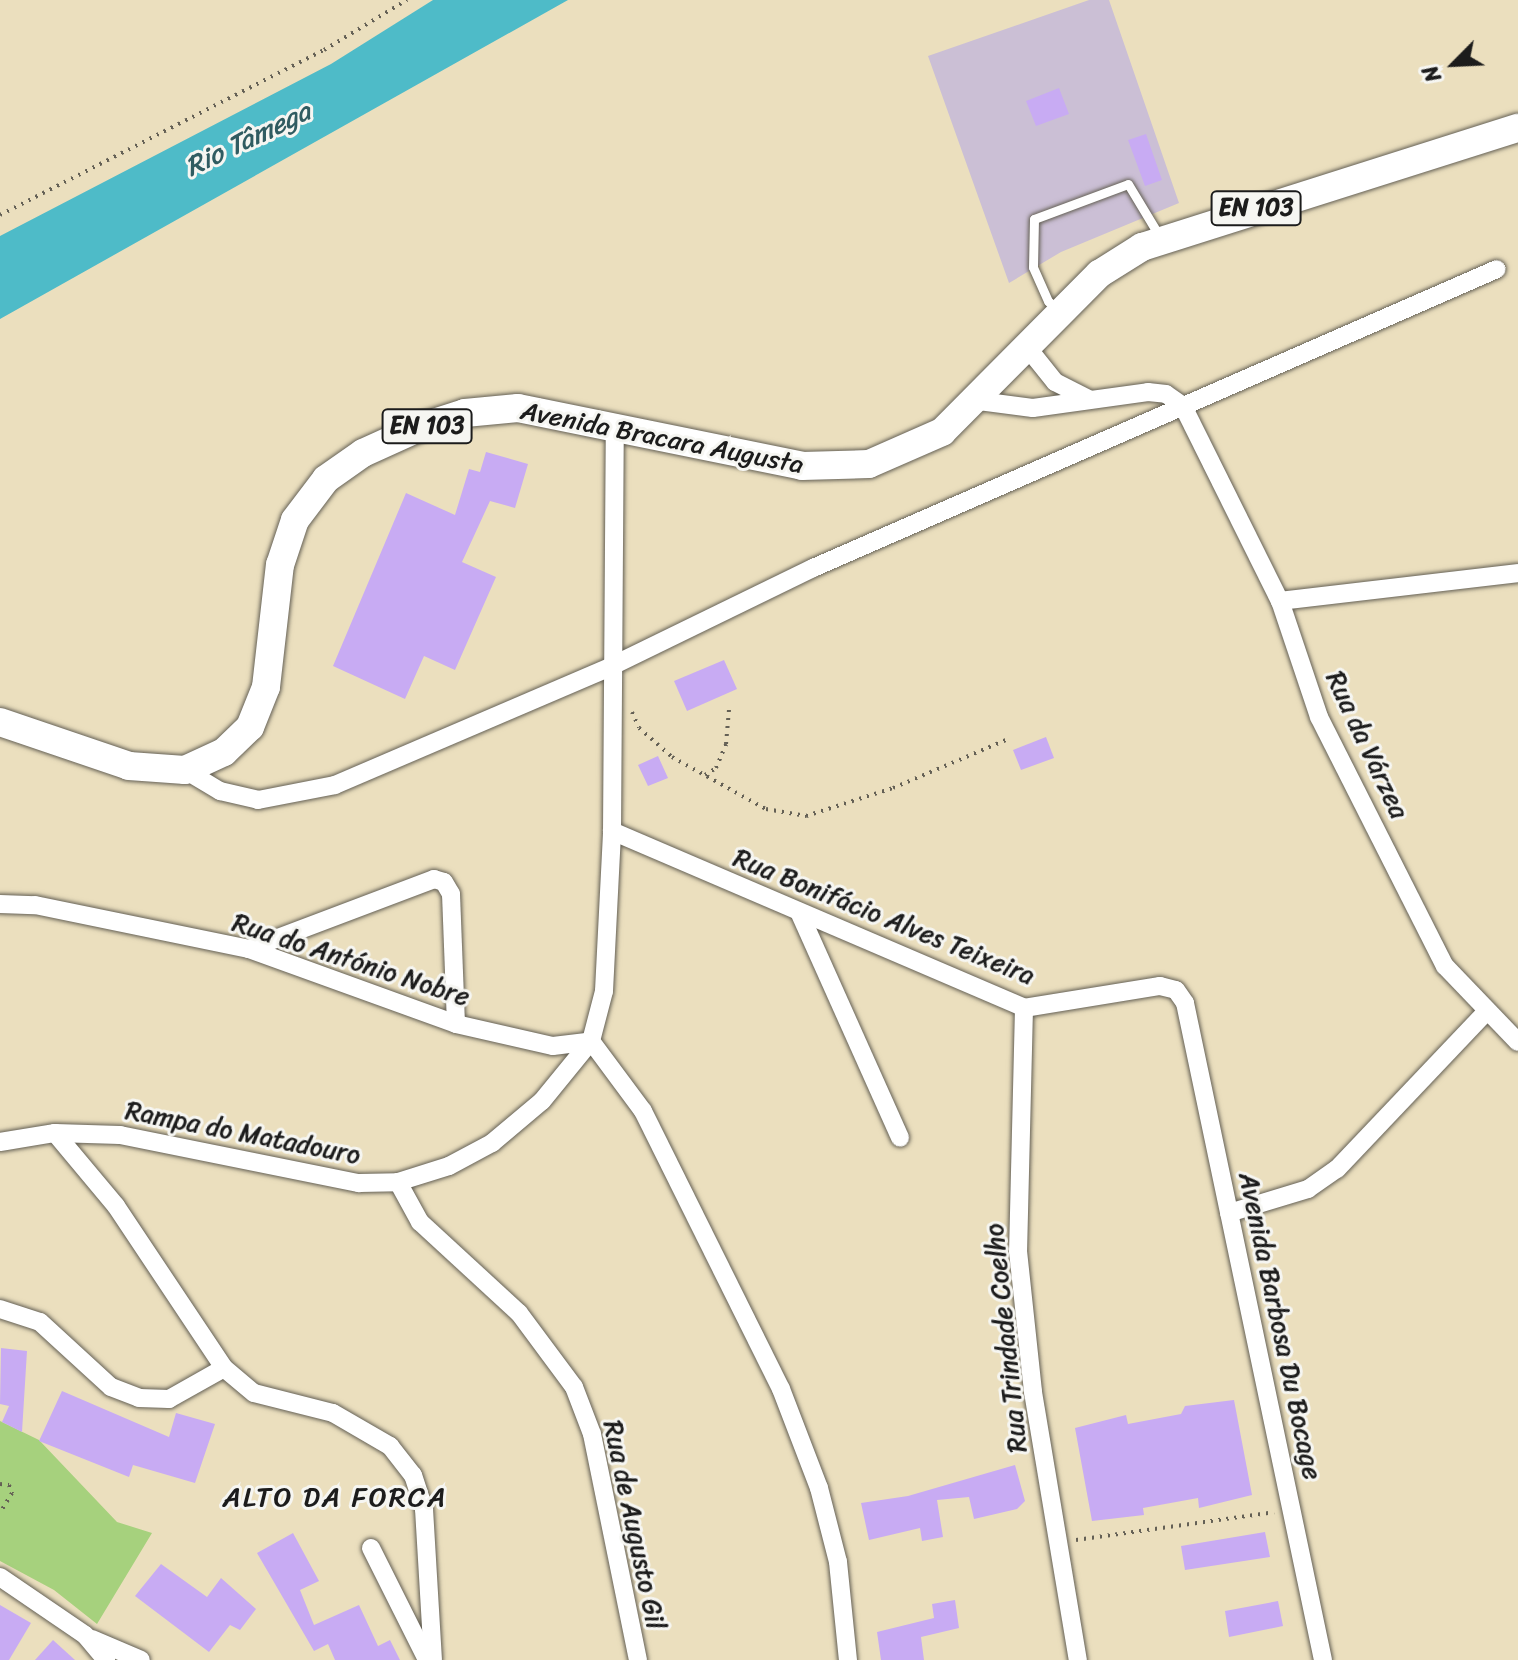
<!DOCTYPE html>
<html>
<head>
<meta charset="utf-8">
<style>
	body { margin:0 }
	#map { position:relative; width:1518px; height:1660px; overflow:hidden; background:#ebdfbe; font-family:Sriracha,sans-serif }
	div>[style] { position:absolute }
	[style*='--x'] { left:calc(var(--x)*1px); top:calc(var(--y)*1px); width:calc(var(--w)*1px); rotate:calc(var(--a)*1deg) }
	.industrial>* { inset:0; background:#cbbfd5 }
	.green>* { inset:0; background:#a6d17d }
	.water>* { inset:0; background:#4ebbc8 }
	.building>* { inset:0; background:#c8abf3 }
	.path>* { height:4px; margin-top:-2px; transform-origin:0; background:repeating-linear-gradient(90deg,#646055 0 2px,transparent 0 8px) }
	.roads { filter:drop-shadow(0 0 2px #646055) drop-shadow(0 0 2px #646055) }
	.service>* { height:9px; margin:-4.5px; padding:0 4.5px; transform-origin:4.5px; border-radius:4.5px; background:#fff }
	.minor>* { height:18px; margin:-9px; padding:0 9px; transform-origin:9px; border-radius:9px; background:#fff }
	.primary>* { height:28px; margin:-14px; padding:0 14px; transform-origin:14px; border-radius:14px; background:#fff }
	span { translate:-50% -50%; white-space:nowrap; text-align:center; line-height:1.15; -webkit-text-stroke:6px #f6f6f2; paint-order:stroke }
	.shield-label span { padding:2px 6px; background:#f6f6f2; border:2px solid; border-radius:6px; -webkit-text-stroke-width:0 }
	.shield-label { font-size:24px; color:#1c1c1c; font-weight:700 }
	.street-label { font-size:26px; color:#1c1c1c }
	.water-label { font-size:28px; color:#305c61; font-style:italic }
	.neighbourhood-label { font-size:28px; color:#1c1c1c; letter-spacing:2px }
	.north { position:absolute; left:1414px; top:24px; width:80px; height:80px; -webkit-text-stroke:6px #f6f6f2; paint-order:stroke; rotate:246deg; font-size:22px; font-weight:700; line-height:32px; text-align:center; color:#1c1c1c }
	.north::after { content:''; display:block; margin:auto; width:28px; height:36px; background:#1c1c1c; clip-path:polygon(50% 0,100% 100%,50% 72%,0 100%) }
</style>
</head>
<body>
<div id="map">
	<div class="industrial">
		<i style="clip-path:polygon(1089px 0,1109px 0,1179px 203px,1061px 252px,1009px 283px,928px 56px)"></i>
	</div>
	<div class="green">
		<i style="clip-path:polygon(0 1421px,39px 1440px,117px 1522px,152px 1533px,97px 1624px,54px 1590px,0 1561px)"></i>
	</div>
	<div class="water">
		<i style="clip-path:polygon(433px 0,568px 0,0 319px,0 236px,331px 64px)"></i>
	</div>
	<div class="building">
		<i style="clip-path:polygon(1059px 88px,1069px 114px,1036px 126px,1026px 101px)"></i>
		<i style="clip-path:polygon(1146px 134px,1162px 180px,1145px 186px,1128px 140px)"></i>
		<i style="clip-path:polygon(486px 452px,528px 464px,515px 508px,490px 501px,462px 562px,496px 577px,455px 670px,424px 656px,405px 699px,333px 666px,406px 493px,455px 515px,469px 469px,480px 472px)"></i>
		<i style="clip-path:polygon(724px 660px,737px 689px,687px 711px,674px 681px)"></i>
		<i style="clip-path:polygon(1046px 737px,1054px 758px,1021px 770px,1013px 750px)"></i>
		<i style="clip-path:polygon(658px 756px,668px 778px,648px 786px,638px 765px)"></i>
		<i style="clip-path:polygon(1px 1348px,27px 1351px,22px 1432px,2px 1422px,9px 1406px,0 1404px)"></i>
		<i style="clip-path:polygon(62px 1391px,169px 1437px,176px 1413px,215px 1424px,195px 1483px,133px 1465px,129px 1477px,39px 1441px)"></i>
		<i style="clip-path:polygon(1234px 1400px,1252px 1495px,1199px 1508px,1198px 1498px,1143px 1508px,1144px 1515px,1092px 1521px,1075px 1428px,1126px 1415px,1128px 1424px,1181px 1414px,1185px 1406px)"></i>
		<i style="clip-path:polygon(1015px 1465px,1025px 1501px,1017px 1509px,974px 1519px,969px 1497px,937px 1500px,943px 1537px,922px 1541px,920px 1528px,869px 1540px,861px 1503px,908px 1496px)"></i>
		<i style="clip-path:polygon(1265px 1532px,1270px 1557px,1185px 1570px,1181px 1546px)"></i>
		<i style="clip-path:polygon(293px 1533px,319px 1581px,300px 1590px,314px 1625px,359px 1605px,378px 1646px,390px 1640px,400px 1660px,335px 1660px,328px 1644px,314px 1651px,257px 1553px)"></i>
		<i style="clip-path:polygon(161px 1564px,207px 1597px,221px 1578px,256px 1609px,240px 1630px,230px 1625px,209px 1652px,135px 1596px)"></i>
		<i style="clip-path:polygon(955px 1600px,959px 1628px,921px 1637px,924px 1660px,881px 1660px,877px 1632px,934px 1618px,932px 1604px)"></i>
		<i style="clip-path:polygon(1278px 1601px,1283px 1626px,1229px 1637px,1225px 1611px)"></i>
		<i style="clip-path:polygon(0 1605px,31px 1623px,9px 1660px,0 1660px)"></i>
		<i style="clip-path:polygon(53px 1640px,75px 1660px,35px 1660px)"></i>
	</div>
	<div class="path">
		<i style="--x:0;--y:215;--w:364;--a:-27"></i>
		<i style="--x:324;--y:50;--w:97;--a:-31.1"></i>
		<i style="--x:632;--y:712;--w:17;--a:66"></i>
		<i style="--x:639;--y:728;--w:44;--a:41.3"></i>
		<i style="--x:672;--y:757;--w:107;--a:29"></i>
		<i style="--x:766;--y:809;--w:41;--a:9.9"></i>
		<i style="--x:806;--y:816;--w:91;--a:-17.8"></i>
		<i style="--x:893;--y:788;--w:123;--a:-23"></i>
		<i style="--x:705;--y:775;--w:13;--a:-32"></i>
		<i style="--x:716;--y:768;--w:26;--a:-67"></i>
		<i style="--x:726;--y:744;--w:35;--a:-85"></i>
		<i style="--x:0;--y:1484;--w:9;--a:6"></i>
		<i style="--x:9;--y:1485;--w:9;--a:69"></i>
		<i style="--x:12;--y:1493;--w:23;--a:121"></i>
		<i style="--x:1076;--y:1540;--w:200;--a:-8"></i>
	</div>
	<div class="roads">
		<div class="service">
			<i style="--x:1058;--y:310;--w:13;--a:-138"></i>
			<i style="--x:1048;--y:301;--w:37;--a:-114"></i>
			<i style="--x:1033;--y:267;--w:48;--a:-88.8"></i>
			<i style="--x:1034;--y:219;--w:100;--a:-20.4"></i>
			<i style="--x:1128;--y:184;--w:62;--a:58.9"></i>
		</div>
		<div class="minor">
			<i style="--x:1027;--y:347;--w:45;--a:51.3"></i>
			<i style="--x:1055;--y:382;--w:36;--a:27"></i>
			<i style="--x:979;--y:401;--w:54;--a:7.4"></i>
			<i style="--x:1033;--y:408;--w:116;--a:-7.9"></i>
			<i style="--x:1148;--y:392;--w:18;--a:6"></i>
			<i style="--x:1166;--y:394;--w:21;--a:35"></i>
			<i style="--x:1183;--y:406;--w:218;--a:63.6"></i>
			<i style="--x:1280;--y:601;--w:122;--a:71.4"></i>
			<i style="--x:1319;--y:717;--w:279;--a:63.2"></i>
			<i style="--x:1445;--y:966;--w:105;--a:46.2"></i>
			<i style="--x:1280;--y:601;--w:240;--a:-6.7"></i>
			<i style="--x:185;--y:770;--w:41;--a:31"></i>
			<i style="--x:220;--y:791;--w:39;--a:13"></i>
			<i style="--x:258;--y:800;--w:78;--a:-11"></i>
			<i style="--x:335;--y:785;--w:301;--a:-23.2"></i>
			<i style="--x:612;--y:666;--w:224;--a:-26"></i>
			<i style="--x:813;--y:568;--w:746;--a:-23.61"></i>
			<i style="--x:612;--y:831;--w:448;--a:23.2"></i>
			<i style="--x:1024;--y:1008;--w:138;--a:-9.2"></i>
			<i style="--x:1160;--y:986;--w:16;--a:14"></i>
			<i style="--x:1176;--y:990;--w:16;--a:55"></i>
			<i style="--x:1185;--y:1003;--w:671;--a:78.14"></i>
			<i style="--x:0;--y:904;--w:35;--a:2"></i>
			<i style="--x:35;--y:905;--w:218;--a:11.6"></i>
			<i style="--x:249;--y:949;--w:220;--a:19.9"></i>
			<i style="--x:456;--y:1024;--w:99;--a:12.8"></i>
			<i style="--x:553;--y:1046;--w:38;--a:-7"></i>
			<i style="--x:591;--y:1041;--w:87;--a:53.4"></i>
			<i style="--x:643;--y:1111;--w:310;--a:63.6"></i>
			<i style="--x:781;--y:1389;--w:106;--a:69"></i>
			<i style="--x:819;--y:1488;--w:76;--a:75.6"></i>
			<i style="--x:838;--y:1562;--w:99;--a:84.2"></i>
			<i style="--x:800;--y:914;--w:245;--a:65.9"></i>
			<i style="--x:249;--y:949;--w:198;--a:-20.7"></i>
			<i style="--x:434;--y:879;--w:10;--a:17"></i>
			<i style="--x:444;--y:882;--w:14;--a:60"></i>
			<i style="--x:451;--y:894;--w:130;--a:87.8"></i>
			<i style="--x:1024;--y:1008;--w:243;--a:91.4"></i>
			<i style="--x:1018;--y:1251;--w:142;--a:83.9"></i>
			<i style="--x:1033;--y:1392;--w:272;--a:80.5"></i>
			<i style="--x:55;--y:1133;--w:65;--a:1.8"></i>
			<i style="--x:120;--y:1135;--w:244;--a:11.4"></i>
			<i style="--x:359;--y:1183;--w:39;--a:-1"></i>
			<i style="--x:398;--y:1182;--w:53;--a:-17.4"></i>
			<i style="--x:449;--y:1166;--w:49;--a:-28.1"></i>
			<i style="--x:492;--y:1143;--w:65;--a:-40"></i>
			<i style="--x:542;--y:1101;--w:77;--a:-50.8"></i>
			<i style="--x:591;--y:1041;--w:52;--a:-75.4"></i>
			<i style="--x:604;--y:991;--w:160;--a:-87.1"></i>
			<i style="--x:612;--y:831;--w:407;--a:-89.6"></i>
			<i style="--x:0;--y:1142;--w:56;--a:-9.3"></i>
			<i style="--x:55;--y:1133;--w:95;--a:50.1"></i>
			<i style="--x:116;--y:1206;--w:195;--a:56.3"></i>
			<i style="--x:224;--y:1368;--w:39;--a:40"></i>
			<i style="--x:254;--y:1393;--w:81;--a:14.2"></i>
			<i style="--x:333;--y:1413;--w:66;--a:30.1"></i>
			<i style="--x:390;--y:1446;--w:37;--a:52"></i>
			<i style="--x:413;--y:1475;--w:36;--a:72"></i>
			<i style="--x:424;--y:1509;--w:151;--a:86.6"></i>
			<i style="--x:398;--y:1182;--w:46;--a:61.2"></i>
			<i style="--x:420;--y:1222;--w:134;--a:42.6"></i>
			<i style="--x:519;--y:1313;--w:92;--a:53.4"></i>
			<i style="--x:574;--y:1387;--w:50;--a:69"></i>
			<i style="--x:592;--y:1434;--w:231;--a:78.5"></i>
			<i style="--x:1229;--y:1213;--w:83;--a:-16.9"></i>
			<i style="--x:1308;--y:1189;--w:35;--a:-35"></i>
			<i style="--x:1337;--y:1169;--w:218;--a:-46.5"></i>
			<i style="--x:0;--y:1309;--w:42;--a:18"></i>
			<i style="--x:40;--y:1322;--w:96;--a:42.5"></i>
			<i style="--x:111;--y:1387;--w:30;--a:21"></i>
			<i style="--x:139;--y:1398;--w:30;--a:2"></i>
			<i style="--x:169;--y:1399;--w:63;--a:-29.4"></i>
			<i style="--x:371;--y:1548;--w:125;--a:63.4"></i>
			<i style="--x:0;--y:1577;--w:103;--a:34.3"></i>
			<i style="--x:85;--y:1635;--w:33;--a:50"></i>
			<i style="--x:92;--y:1639;--w:53;--a:23.2"></i>
		</div>
		<div class="primary">
			<i style="--x:0;--y:722;--w:136;--a:18.8"></i>
			<i style="--x:129;--y:766;--w:56;--a:4.1"></i>
			<i style="--x:185;--y:770;--w:43;--a:-24.8"></i>
			<i style="--x:224;--y:752;--w:36;--a:-44"></i>
			<i style="--x:250;--y:727;--w:43;--a:-68.2"></i>
			<i style="--x:266;--y:687;--w:123;--a:-83.5"></i>
			<i style="--x:280;--y:565;--w:47;--a:-71.6"></i>
			<i style="--x:295;--y:520;--w:51;--a:-52.9"></i>
			<i style="--x:326;--y:479;--w:45;--a:-35.1"></i>
			<i style="--x:363;--y:453;--w:60;--a:-24.4"></i>
			<i style="--x:418;--y:428;--w:49;--a:-17.7"></i>
			<i style="--x:465;--y:413;--w:53;--a:-5.4"></i>
			<i style="--x:518;--y:408;--w:290;--a:11.5"></i>
			<i style="--x:802;--y:466;--w:67;--a:-1.7"></i>
			<i style="--x:869;--y:464;--w:80;--a:-23.7"></i>
			<i style="--x:942;--y:432;--w:223;--a:-45.2"></i>
			<i style="--x:1099;--y:274;--w:51;--a:-32.1"></i>
			<i style="--x:1142;--y:247;--w:394;--a:-17.6"></i>
		</div>
	</div>
	<div class="shield-label">
		<span style="left:1256px;top:208px">EN 103</span>
		<span style="left:427px;top:426px">EN 103</span>
	</div>
	<div class="street-label">
		<span style="left:662px;top:438px;rotate:11deg">Avenida Bracara Augusta</span>
		<span style="left:1367px;top:745px;rotate:65deg">Rua da Várzea</span>
		<span style="left:884px;top:917px;rotate:22deg">Rua Bonifácio Alves Teixeira</span>
		<span style="left:351px;top:960px;rotate:18deg">Rua do António Nobre</span>
		<span style="left:243px;top:1133px;rotate:11deg">Rampa do Matadouro</span>
		<span style="left:1280px;top:1326px;rotate:78deg">Avenida Barbosa Du Bocage</span>
		<span style="left:1006px;top:1338px;rotate:-96deg">Rua Trindade Coelho</span>
		<span style="left:634px;top:1525px;rotate:78deg">Rua de Augusto Gil</span>
	</div>
	<div class="water-label">
		<span style="left:248px;top:139px;rotate:-26deg">Rio Tâmega</span>
	</div>
	<div class="neighbourhood-label">
		<span style="left:335px;top:1497px">ALTO DA FORCA</span>
	</div>
	<div class="north">N</div>
</div>
</body>
</html>
